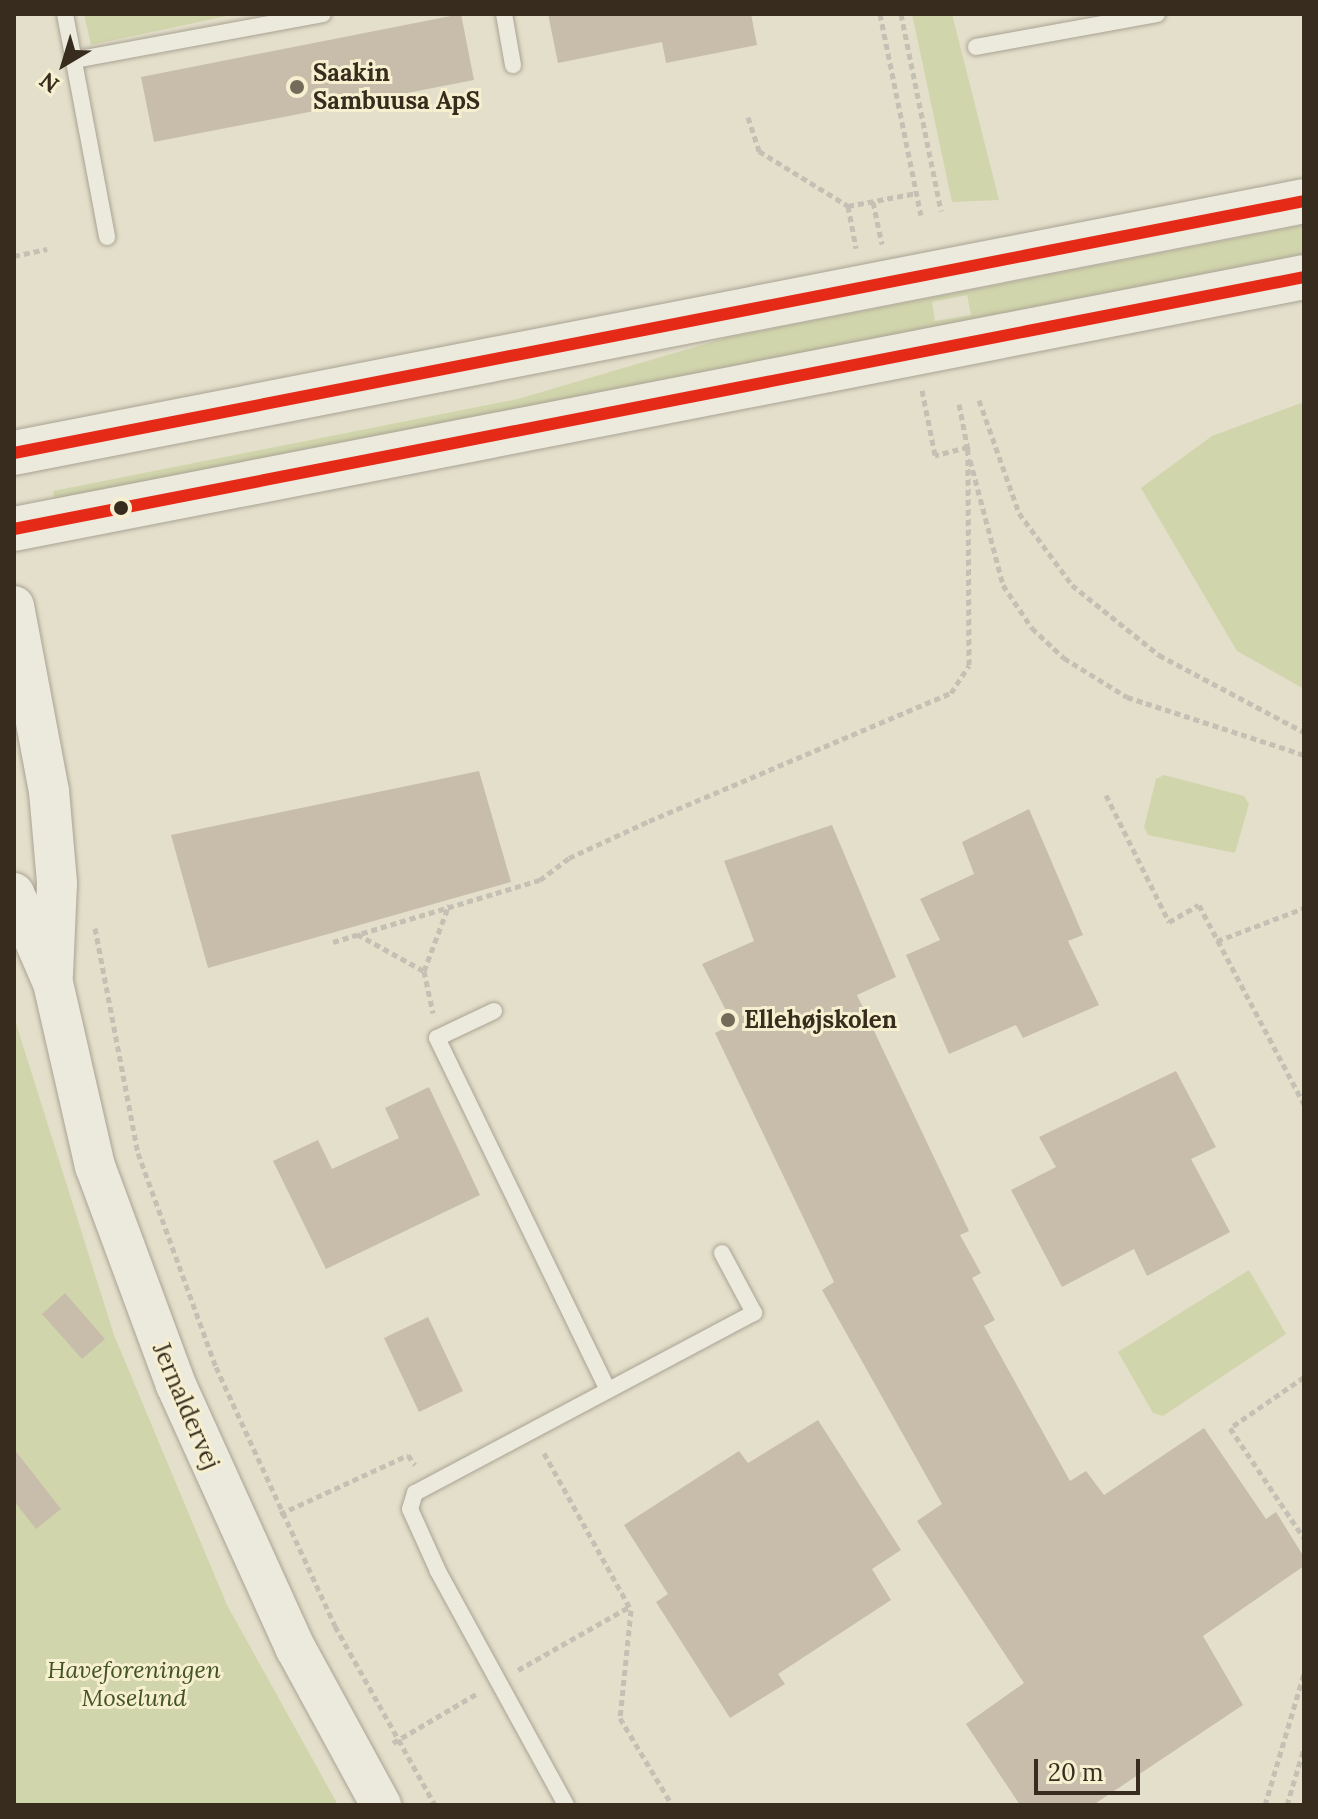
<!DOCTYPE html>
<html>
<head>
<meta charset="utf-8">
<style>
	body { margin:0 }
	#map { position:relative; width:1318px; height:1819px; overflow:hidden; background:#e4dfca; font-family:Lora,serif }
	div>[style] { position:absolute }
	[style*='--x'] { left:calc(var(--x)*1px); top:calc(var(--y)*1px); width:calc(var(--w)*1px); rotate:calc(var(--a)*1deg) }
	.green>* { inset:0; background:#d1d5ac }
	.building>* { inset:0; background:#c8bdab }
	.path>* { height:5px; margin-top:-2.5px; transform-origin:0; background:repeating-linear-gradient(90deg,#c4c0b4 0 6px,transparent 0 10px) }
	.roads { filter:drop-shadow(0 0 2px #a9a394) drop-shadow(0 0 2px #a9a394) }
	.service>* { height:16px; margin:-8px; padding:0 8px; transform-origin:8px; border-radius:8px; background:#ece9dd }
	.tertiary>* { height:40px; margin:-20px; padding:0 20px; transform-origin:20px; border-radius:20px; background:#ece9dd }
	.secondary>* { height:44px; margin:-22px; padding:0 22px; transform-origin:22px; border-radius:22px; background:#ece9dd }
	.bus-1>* { height:12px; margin:-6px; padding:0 6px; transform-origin:6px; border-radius:6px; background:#e52b18 }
	.dots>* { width:22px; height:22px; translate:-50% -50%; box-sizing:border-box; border:4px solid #f6efd0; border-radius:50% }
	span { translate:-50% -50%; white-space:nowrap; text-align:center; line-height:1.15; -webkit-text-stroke:6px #f6efd0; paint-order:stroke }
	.poi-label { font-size:24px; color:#372c1d; font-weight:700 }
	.left { translate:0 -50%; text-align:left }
	.street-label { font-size:24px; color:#372c1d }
	.park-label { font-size:24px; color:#435423; font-style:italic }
	.frame { position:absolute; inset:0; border:16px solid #372c1d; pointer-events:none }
	.north { position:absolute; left:24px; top:24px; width:80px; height:80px; -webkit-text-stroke:6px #f6efd0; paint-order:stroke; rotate:218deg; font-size:22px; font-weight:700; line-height:32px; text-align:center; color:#372c1d }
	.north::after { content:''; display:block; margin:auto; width:28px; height:36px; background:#372c1d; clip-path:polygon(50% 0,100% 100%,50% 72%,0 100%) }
	.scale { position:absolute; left:1034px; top:1759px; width:106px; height:36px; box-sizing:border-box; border:4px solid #372c1d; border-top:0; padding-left:10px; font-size:24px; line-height:28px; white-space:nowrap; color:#372c1d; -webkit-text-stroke:6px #f6efd0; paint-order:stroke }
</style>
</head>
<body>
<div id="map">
	<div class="green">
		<i style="clip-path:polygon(84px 14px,236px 14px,91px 45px)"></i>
		<i style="clip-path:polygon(912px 14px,952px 14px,999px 200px,952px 202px)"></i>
		<i style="clip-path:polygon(evenodd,1304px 225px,1304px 254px,55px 500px,53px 491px,518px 399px,729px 337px,1304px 225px,967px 295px,971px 315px,935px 321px,932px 302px,967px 295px)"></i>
		<i style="clip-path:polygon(1304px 402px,1304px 689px,1237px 651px,1141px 488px,1212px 436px)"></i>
		<i style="clip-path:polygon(1164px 775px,1244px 796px,1249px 804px,1235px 853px,1148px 835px,1144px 827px,1156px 779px)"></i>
		<i style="clip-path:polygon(14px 1017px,114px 1335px,227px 1605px,338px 1805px,14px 1805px)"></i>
		<i style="clip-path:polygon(1249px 1270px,1286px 1334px,1163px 1416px,1153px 1413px,1118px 1352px)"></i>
	</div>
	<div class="building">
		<i style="clip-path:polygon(461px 14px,474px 80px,154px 142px,141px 77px)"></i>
		<i style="clip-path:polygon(548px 14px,751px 14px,757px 45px,666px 63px,662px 42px,558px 63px)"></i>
		<i style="clip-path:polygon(479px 771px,511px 882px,208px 968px,171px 835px)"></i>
		<i style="clip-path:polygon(1029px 809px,1083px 935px,1068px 941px,1099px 1005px,1023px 1038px,1016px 1025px,949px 1054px,906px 955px,940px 940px,920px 899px,974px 874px,962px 842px)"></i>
		<i style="clip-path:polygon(832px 825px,896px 977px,857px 995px,969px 1231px,960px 1235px,981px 1273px,972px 1278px,995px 1320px,984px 1326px,1070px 1481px,1086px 1471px,1104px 1495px,1204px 1428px,1266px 1519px,1276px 1512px,1304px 1557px,1304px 1566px,1203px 1636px,1243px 1705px,1093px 1805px,1020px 1805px,966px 1724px,1024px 1683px,917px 1521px,942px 1504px,822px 1290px,834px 1282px,715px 1033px,733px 1024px,702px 964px,754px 941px,724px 861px)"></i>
		<i style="clip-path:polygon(1176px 1071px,1216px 1147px,1191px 1159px,1230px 1232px,1147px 1276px,1134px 1249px,1062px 1287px,1011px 1190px,1056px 1167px,1039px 1137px)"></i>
		<i style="clip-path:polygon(429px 1087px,480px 1195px,326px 1269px,273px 1161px,318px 1140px,332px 1169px,399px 1138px,385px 1108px)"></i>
		<i style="clip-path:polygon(65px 1293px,105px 1339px,82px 1359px,42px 1314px)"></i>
		<i style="clip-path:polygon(428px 1317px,463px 1391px,419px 1412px,384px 1338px)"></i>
		<i style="clip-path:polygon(818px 1420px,901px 1550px,872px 1569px,891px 1600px,778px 1674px,785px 1684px,730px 1718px,656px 1602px,668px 1594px,624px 1525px,739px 1451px,748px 1463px)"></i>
		<i style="clip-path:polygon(14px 1449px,61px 1509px,36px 1529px,14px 1501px)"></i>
	</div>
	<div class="path">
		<i style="--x:880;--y:14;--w:205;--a:78.5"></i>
		<i style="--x:901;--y:14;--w:201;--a:78.5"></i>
		<i style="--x:748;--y:117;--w:36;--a:72"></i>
		<i style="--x:759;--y:151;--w:105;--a:31.7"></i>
		<i style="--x:848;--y:206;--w:43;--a:79.2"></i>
		<i style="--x:873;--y:202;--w:43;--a:77.9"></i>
		<i style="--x:848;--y:206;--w:70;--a:-10.7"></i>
		<i style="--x:14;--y:256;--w:34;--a:-12"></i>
		<i style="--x:979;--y:400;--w:120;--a:70.5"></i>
		<i style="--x:1019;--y:513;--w:89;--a:53.6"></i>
		<i style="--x:1072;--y:585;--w:112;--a:38.8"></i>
		<i style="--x:1159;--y:655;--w:164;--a:28"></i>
		<i style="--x:959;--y:404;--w:47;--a:78.9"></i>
		<i style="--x:970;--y:460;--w:129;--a:75.2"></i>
		<i style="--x:1003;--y:585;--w:52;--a:56"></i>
		<i style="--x:1032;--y:628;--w:44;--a:43.2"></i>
		<i style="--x:1064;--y:658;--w:74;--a:31.8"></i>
		<i style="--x:1127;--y:697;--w:186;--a:18.1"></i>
		<i style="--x:1106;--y:795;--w:142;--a:63.6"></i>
		<i style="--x:1169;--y:922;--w:34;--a:-30"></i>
		<i style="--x:1199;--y:905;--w:225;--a:62.2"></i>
		<i style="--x:95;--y:928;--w:229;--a:79.2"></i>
		<i style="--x:138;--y:1153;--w:228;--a:70"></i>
		<i style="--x:216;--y:1367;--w:285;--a:65.3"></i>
		<i style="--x:335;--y:1626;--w:205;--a:60.8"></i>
		<i style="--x:357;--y:934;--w:77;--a:28.9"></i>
		<i style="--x:424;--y:971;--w:43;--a:77.9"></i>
		<i style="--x:1217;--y:941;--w:93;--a:-20.8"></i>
		<i style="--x:333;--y:942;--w:216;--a:-16.7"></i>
		<i style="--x:540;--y:880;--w:36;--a:-37"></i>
		<i style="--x:569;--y:858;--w:88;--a:-24.8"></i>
		<i style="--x:649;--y:821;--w:328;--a:-23"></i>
		<i style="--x:951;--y:693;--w:33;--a:-57"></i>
		<i style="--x:969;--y:665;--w:218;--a:-90.3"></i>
		<i style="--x:968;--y:447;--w:34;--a:166"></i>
		<i style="--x:935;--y:455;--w:66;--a:-101.3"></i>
		<i style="--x:424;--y:971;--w:71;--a:-69.3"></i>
		<i style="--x:1304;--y:1377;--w:90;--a:145.4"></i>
		<i style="--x:1230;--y:1428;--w:133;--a:56.1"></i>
		<i style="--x:544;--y:1453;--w:179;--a:61"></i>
		<i style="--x:631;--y:1610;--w:109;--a:95.8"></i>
		<i style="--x:620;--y:1718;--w:101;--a:59.1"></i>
		<i style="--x:280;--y:1514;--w:141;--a:-24.7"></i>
		<i style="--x:408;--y:1455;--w:12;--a:55"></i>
		<i style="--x:518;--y:1670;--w:128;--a:-29.6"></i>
		<i style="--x:393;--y:1743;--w:99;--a:-30.5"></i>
		<i style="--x:1265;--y:1805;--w:138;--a:-73.5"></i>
		<i style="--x:1287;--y:1805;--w:59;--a:-73.4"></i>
	</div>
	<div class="roads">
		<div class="service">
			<i style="--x:65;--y:14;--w:227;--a:79.3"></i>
			<i style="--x:504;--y:14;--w:52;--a:80"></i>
			<i style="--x:976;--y:47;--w:184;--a:-10.3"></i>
			<i style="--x:75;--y:60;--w:252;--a:-10.5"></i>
			<i style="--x:494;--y:1011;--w:63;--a:154.7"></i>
			<i style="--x:437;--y:1038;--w:389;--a:64.1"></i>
			<i style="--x:566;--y:1805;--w:267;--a:-118.7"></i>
			<i style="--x:438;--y:1571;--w:68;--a:-114.3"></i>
			<i style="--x:410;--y:1509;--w:17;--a:-73"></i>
			<i style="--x:415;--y:1493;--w:384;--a:-28"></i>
			<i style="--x:754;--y:1313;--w:68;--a:-118.1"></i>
		</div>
		<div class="tertiary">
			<i style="--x:14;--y:606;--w:188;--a:79.3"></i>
			<i style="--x:49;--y:791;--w:92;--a:85"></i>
			<i style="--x:57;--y:883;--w:92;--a:92.5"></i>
			<i style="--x:14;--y:893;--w:98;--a:66.6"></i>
			<i style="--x:53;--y:983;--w:188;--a:77.1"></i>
			<i style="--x:95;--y:1166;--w:233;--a:69.7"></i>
			<i style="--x:176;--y:1385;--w:290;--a:65.6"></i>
			<i style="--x:296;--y:1649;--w:178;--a:61.4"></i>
		</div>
		<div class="secondary">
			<i style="--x:14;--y:453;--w:1314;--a:-11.05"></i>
			<i style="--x:14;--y:529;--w:1314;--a:-11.05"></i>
		</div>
	</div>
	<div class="bus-1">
		<i style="--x:14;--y:453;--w:1314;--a:-11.05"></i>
		<i style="--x:14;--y:529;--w:1314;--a:-11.05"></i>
	</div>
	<div class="dots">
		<i style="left:297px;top:87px;background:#746b5a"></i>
		<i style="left:121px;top:508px;background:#372c1d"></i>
		<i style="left:728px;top:1020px;background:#746b5a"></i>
	</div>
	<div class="poi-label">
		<span class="left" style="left:313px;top:87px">Saakin<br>Sambuusa ApS</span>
		<span class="left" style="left:744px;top:1020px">Ellehøjskolen</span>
	</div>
	<div class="street-label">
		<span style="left:186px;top:1406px;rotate:67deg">Jernaldervej</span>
	</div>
	<div class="park-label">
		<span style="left:134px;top:1684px">Haveforeningen<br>Moselund</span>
	</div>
	<div class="frame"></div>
	<div class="north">N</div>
	<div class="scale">20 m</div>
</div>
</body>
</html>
